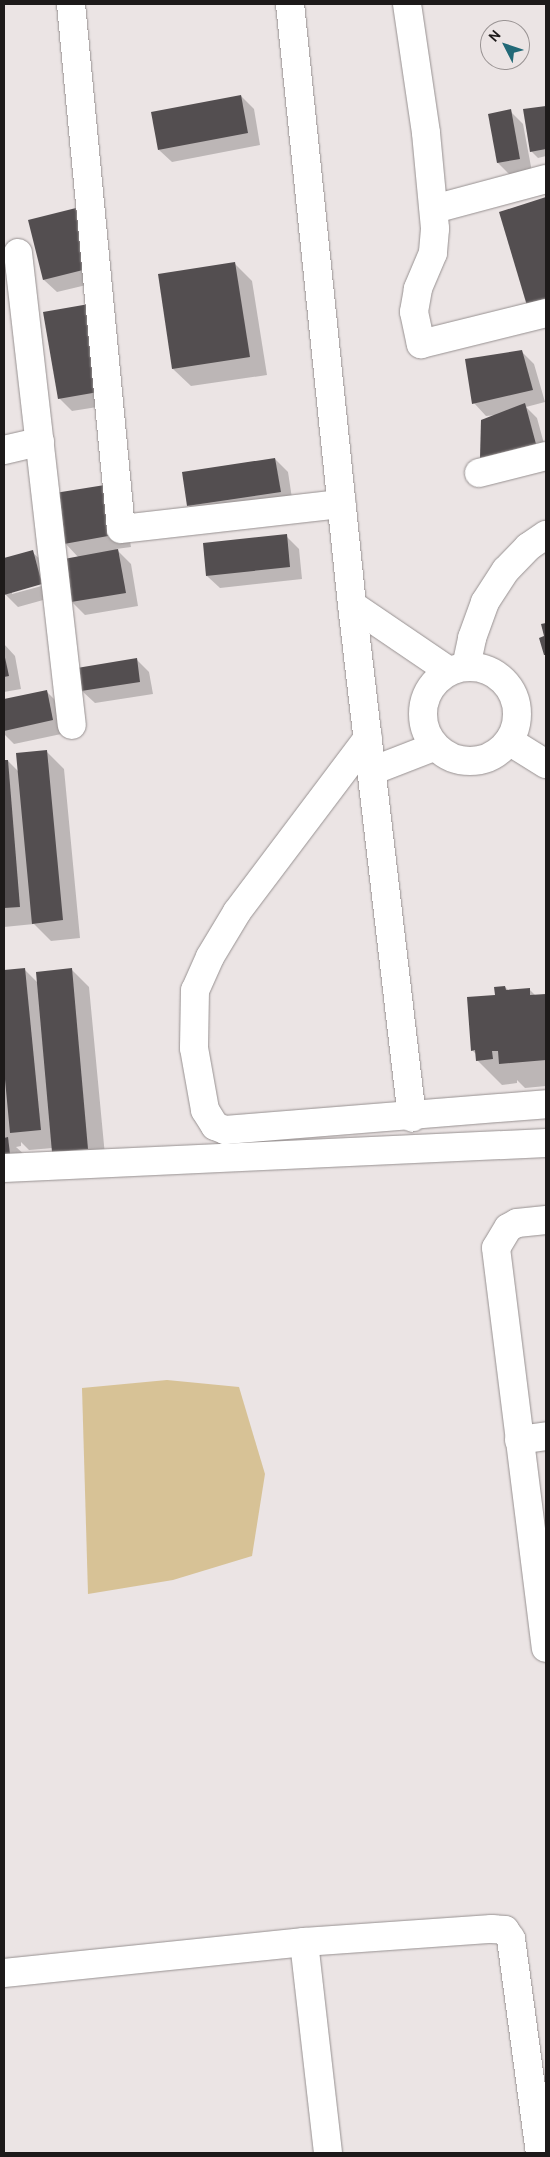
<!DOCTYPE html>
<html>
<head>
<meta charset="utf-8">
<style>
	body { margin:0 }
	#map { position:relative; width:550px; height:2157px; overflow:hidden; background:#ebe4e4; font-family:Cabin,sans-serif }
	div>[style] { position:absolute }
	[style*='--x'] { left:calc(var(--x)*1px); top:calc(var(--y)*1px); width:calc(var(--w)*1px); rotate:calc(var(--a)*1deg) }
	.green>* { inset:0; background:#d7c296 }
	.shadow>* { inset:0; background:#0003 }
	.building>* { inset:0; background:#534e50 }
	.roads { filter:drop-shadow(0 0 1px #979191) drop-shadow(0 0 1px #979191) }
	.minor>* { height:28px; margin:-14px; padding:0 14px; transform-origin:14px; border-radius:14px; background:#fff }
	.minor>.ring { margin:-14px; padding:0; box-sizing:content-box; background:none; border:28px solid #fff; border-radius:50% }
	span { translate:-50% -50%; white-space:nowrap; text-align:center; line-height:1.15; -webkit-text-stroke:5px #ebe4e4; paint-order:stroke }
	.frame { position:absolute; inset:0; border:5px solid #1d1a1a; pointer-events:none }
	.north { position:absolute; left:480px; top:20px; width:50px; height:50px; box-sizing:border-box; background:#ebe4e4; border:1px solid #999393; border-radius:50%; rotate:311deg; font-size:14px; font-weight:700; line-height:20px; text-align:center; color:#1d1a1a }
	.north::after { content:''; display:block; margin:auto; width:18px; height:22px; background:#226977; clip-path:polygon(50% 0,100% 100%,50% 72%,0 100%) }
</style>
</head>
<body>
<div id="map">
	<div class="green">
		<i style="clip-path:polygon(167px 1380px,239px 1387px,265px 1474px,252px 1556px,173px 1580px,88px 1594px,82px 1388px)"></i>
	</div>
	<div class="shadow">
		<i style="clip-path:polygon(241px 96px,254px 109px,260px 145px,172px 162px,159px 150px)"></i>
		<i style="clip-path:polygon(546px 107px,546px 156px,538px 158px,531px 151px,525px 110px)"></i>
		<i style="clip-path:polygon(510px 111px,523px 124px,532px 172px,511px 176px,498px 163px,489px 115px)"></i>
		<i style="clip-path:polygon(546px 198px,546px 325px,501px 212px)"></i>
		<i style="clip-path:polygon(76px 209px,88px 222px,103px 281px,57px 292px,44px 280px)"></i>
		<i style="clip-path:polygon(234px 263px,252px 281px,267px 375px,191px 386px,173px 369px)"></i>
		<i style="clip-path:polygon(102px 318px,116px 404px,72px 411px,59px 398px)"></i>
		<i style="clip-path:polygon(521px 351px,534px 364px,545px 402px,526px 407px,537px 418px,546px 451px,494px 470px,481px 457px,497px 415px,486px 416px,474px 403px)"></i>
		<i style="clip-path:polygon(275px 459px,288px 472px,293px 505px,201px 518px,188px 505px)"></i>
		<i style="clip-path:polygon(123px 498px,131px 547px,116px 549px,131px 564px,138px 606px,85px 615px,72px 602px,65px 560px,79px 558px,65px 543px)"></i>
		<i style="clip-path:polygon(286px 536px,299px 549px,302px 579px,220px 588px,207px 576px)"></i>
		<i style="clip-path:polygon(evenodd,32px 552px,45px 564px,54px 597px,18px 607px,5px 594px,4px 560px,32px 552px,48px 582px,49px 584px,12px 594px,12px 591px,48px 582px)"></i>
		<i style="clip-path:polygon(4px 644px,15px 656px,21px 689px,4px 692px)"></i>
		<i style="clip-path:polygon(136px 659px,149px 672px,153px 694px,95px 703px,82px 691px)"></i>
		<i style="clip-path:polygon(46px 691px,59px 704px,66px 733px,14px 744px,4px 734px,4px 700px)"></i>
		<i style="clip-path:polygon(46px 751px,64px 769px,80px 938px,51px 941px,34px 924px,4px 927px,4px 761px,8px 761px,19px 772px)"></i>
		<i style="clip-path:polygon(24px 969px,38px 983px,72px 970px,89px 987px,106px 1166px,71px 1170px,54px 1152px,53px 1148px,29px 1150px,21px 1142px,21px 1146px,16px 1147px,26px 1156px,4px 1174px,4px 971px)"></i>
		<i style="clip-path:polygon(505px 987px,509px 991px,529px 989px,536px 996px,546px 995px,546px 1086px,525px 1088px,517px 1080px,517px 1083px,502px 1085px,477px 1060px,477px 1055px,472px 1050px,496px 996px)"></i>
	</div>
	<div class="building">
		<i style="clip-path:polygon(241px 95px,248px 133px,158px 150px,151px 112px)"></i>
		<i style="clip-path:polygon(546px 106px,546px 149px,530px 152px,523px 109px)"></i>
		<i style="clip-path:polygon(511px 109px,520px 159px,497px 163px,488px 114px)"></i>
		<i style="clip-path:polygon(546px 197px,546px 303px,528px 309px,499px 212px)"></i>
		<i style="clip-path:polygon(76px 208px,91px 268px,43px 280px,28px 220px)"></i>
		<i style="clip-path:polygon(235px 262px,250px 357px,172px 369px,158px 274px)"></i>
		<i style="clip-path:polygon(89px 304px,104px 391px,58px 399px,43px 312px)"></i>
		<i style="clip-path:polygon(522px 350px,533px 390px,472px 404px,465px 359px)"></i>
		<i style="clip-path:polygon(525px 403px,536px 444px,480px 458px,481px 420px)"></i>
		<i style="clip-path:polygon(275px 458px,281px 492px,187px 506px,182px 472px)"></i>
		<i style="clip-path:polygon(111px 484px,119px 534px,64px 544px,55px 493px)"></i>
		<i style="clip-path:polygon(287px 534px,290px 567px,206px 576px,203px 543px)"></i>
		<i style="clip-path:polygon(118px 549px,126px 593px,71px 602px,64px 559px)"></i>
		<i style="clip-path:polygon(33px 550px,42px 584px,4px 595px,4px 558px)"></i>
		<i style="clip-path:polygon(546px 623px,546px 655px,544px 655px,539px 638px,544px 636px,541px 624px)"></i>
		<i style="clip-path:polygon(4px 653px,9px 676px,4px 677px)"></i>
		<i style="clip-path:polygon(137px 658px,140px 682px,81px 691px,77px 668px)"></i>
		<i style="clip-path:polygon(47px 690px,53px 720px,4px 731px,4px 699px)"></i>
		<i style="clip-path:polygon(47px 750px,63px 920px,32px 924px,16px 753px)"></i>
		<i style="clip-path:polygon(4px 760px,8px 760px,20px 907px,4px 908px)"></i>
		<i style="clip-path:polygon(25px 968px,41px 1130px,10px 1133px,4px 1069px,4px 970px)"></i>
		<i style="clip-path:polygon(72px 968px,88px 1149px,52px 1152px,36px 972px)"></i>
		<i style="clip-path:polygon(505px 986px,506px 990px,530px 988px,530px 995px,546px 994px,546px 1060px,499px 1064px,498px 1051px,492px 1051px,493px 1059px,476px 1061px,475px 1050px,471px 1051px,467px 997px,495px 995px,494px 987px)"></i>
		<i style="clip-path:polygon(8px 1137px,10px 1154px,4px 1155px,4px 1138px)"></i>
	</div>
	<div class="roads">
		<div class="minor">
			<i style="--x:71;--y:4;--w:527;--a:84.56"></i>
			<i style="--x:121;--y:529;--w:222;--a:-6.5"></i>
			<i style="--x:290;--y:4;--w:604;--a:84.11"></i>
			<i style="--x:352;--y:605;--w:516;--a:83.32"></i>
			<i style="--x:407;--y:4;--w:130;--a:81.6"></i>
			<i style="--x:426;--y:133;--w:96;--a:84.6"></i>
			<i style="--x:435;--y:229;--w:24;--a:95"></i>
			<i style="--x:433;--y:253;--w:39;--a:113"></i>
			<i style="--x:418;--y:289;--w:23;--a:100"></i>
			<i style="--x:414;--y:312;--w:33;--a:78"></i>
			<i style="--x:421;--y:344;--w:129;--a:-13.9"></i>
			<i style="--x:434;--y:209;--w:116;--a:-15"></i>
			<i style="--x:18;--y:253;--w:475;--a:83.5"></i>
			<i style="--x:4;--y:450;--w:37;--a:-13"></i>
			<i style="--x:479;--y:473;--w:69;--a:-14.2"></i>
			<i style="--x:352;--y:605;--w:117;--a:34.2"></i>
			<i class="ring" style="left:423px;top:667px;width:66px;height:66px"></i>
			<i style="--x:466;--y:667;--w:30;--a:-78"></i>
			<i style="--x:472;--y:638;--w:38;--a:-70"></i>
			<i style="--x:485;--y:602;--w:38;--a:-57"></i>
			<i style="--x:506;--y:570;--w:32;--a:-46"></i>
			<i style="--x:528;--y:547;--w:22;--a:-34"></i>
			<i style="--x:368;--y:738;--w:218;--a:127"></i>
			<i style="--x:237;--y:912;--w:52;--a:121"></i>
			<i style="--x:210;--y:957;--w:36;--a:114"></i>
			<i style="--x:195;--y:990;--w:58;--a:91"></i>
			<i style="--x:194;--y:1048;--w:63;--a:79.9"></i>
			<i style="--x:205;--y:1110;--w:19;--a:58"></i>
			<i style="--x:215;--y:1126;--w:11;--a:22"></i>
			<i style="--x:225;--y:1130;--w:322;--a:-4.6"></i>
			<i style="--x:509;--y:741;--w:44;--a:31.9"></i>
			<i style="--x:372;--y:771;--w:66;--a:-21.2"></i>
			<i style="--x:4;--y:1168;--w:543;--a:-2.64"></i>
			<i style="--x:546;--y:1220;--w:29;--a:174"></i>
			<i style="--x:517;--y:1223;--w:10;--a:151"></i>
			<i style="--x:508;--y:1228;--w:23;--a:121"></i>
			<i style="--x:496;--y:1248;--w:403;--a:82.9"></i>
			<i style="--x:519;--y:1440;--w:27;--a:-8"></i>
			<i style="--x:304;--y:1942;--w:212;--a:83.5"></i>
			<i style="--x:4;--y:1973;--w:302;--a:-5.9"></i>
			<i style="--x:304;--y:1942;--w:188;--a:-4"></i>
			<i style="--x:492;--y:1929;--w:13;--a:4"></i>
			<i style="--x:505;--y:1930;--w:11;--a:56"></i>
			<i style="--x:511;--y:1939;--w:216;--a:82.3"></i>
		</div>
	</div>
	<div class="frame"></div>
	<div class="north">N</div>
</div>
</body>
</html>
